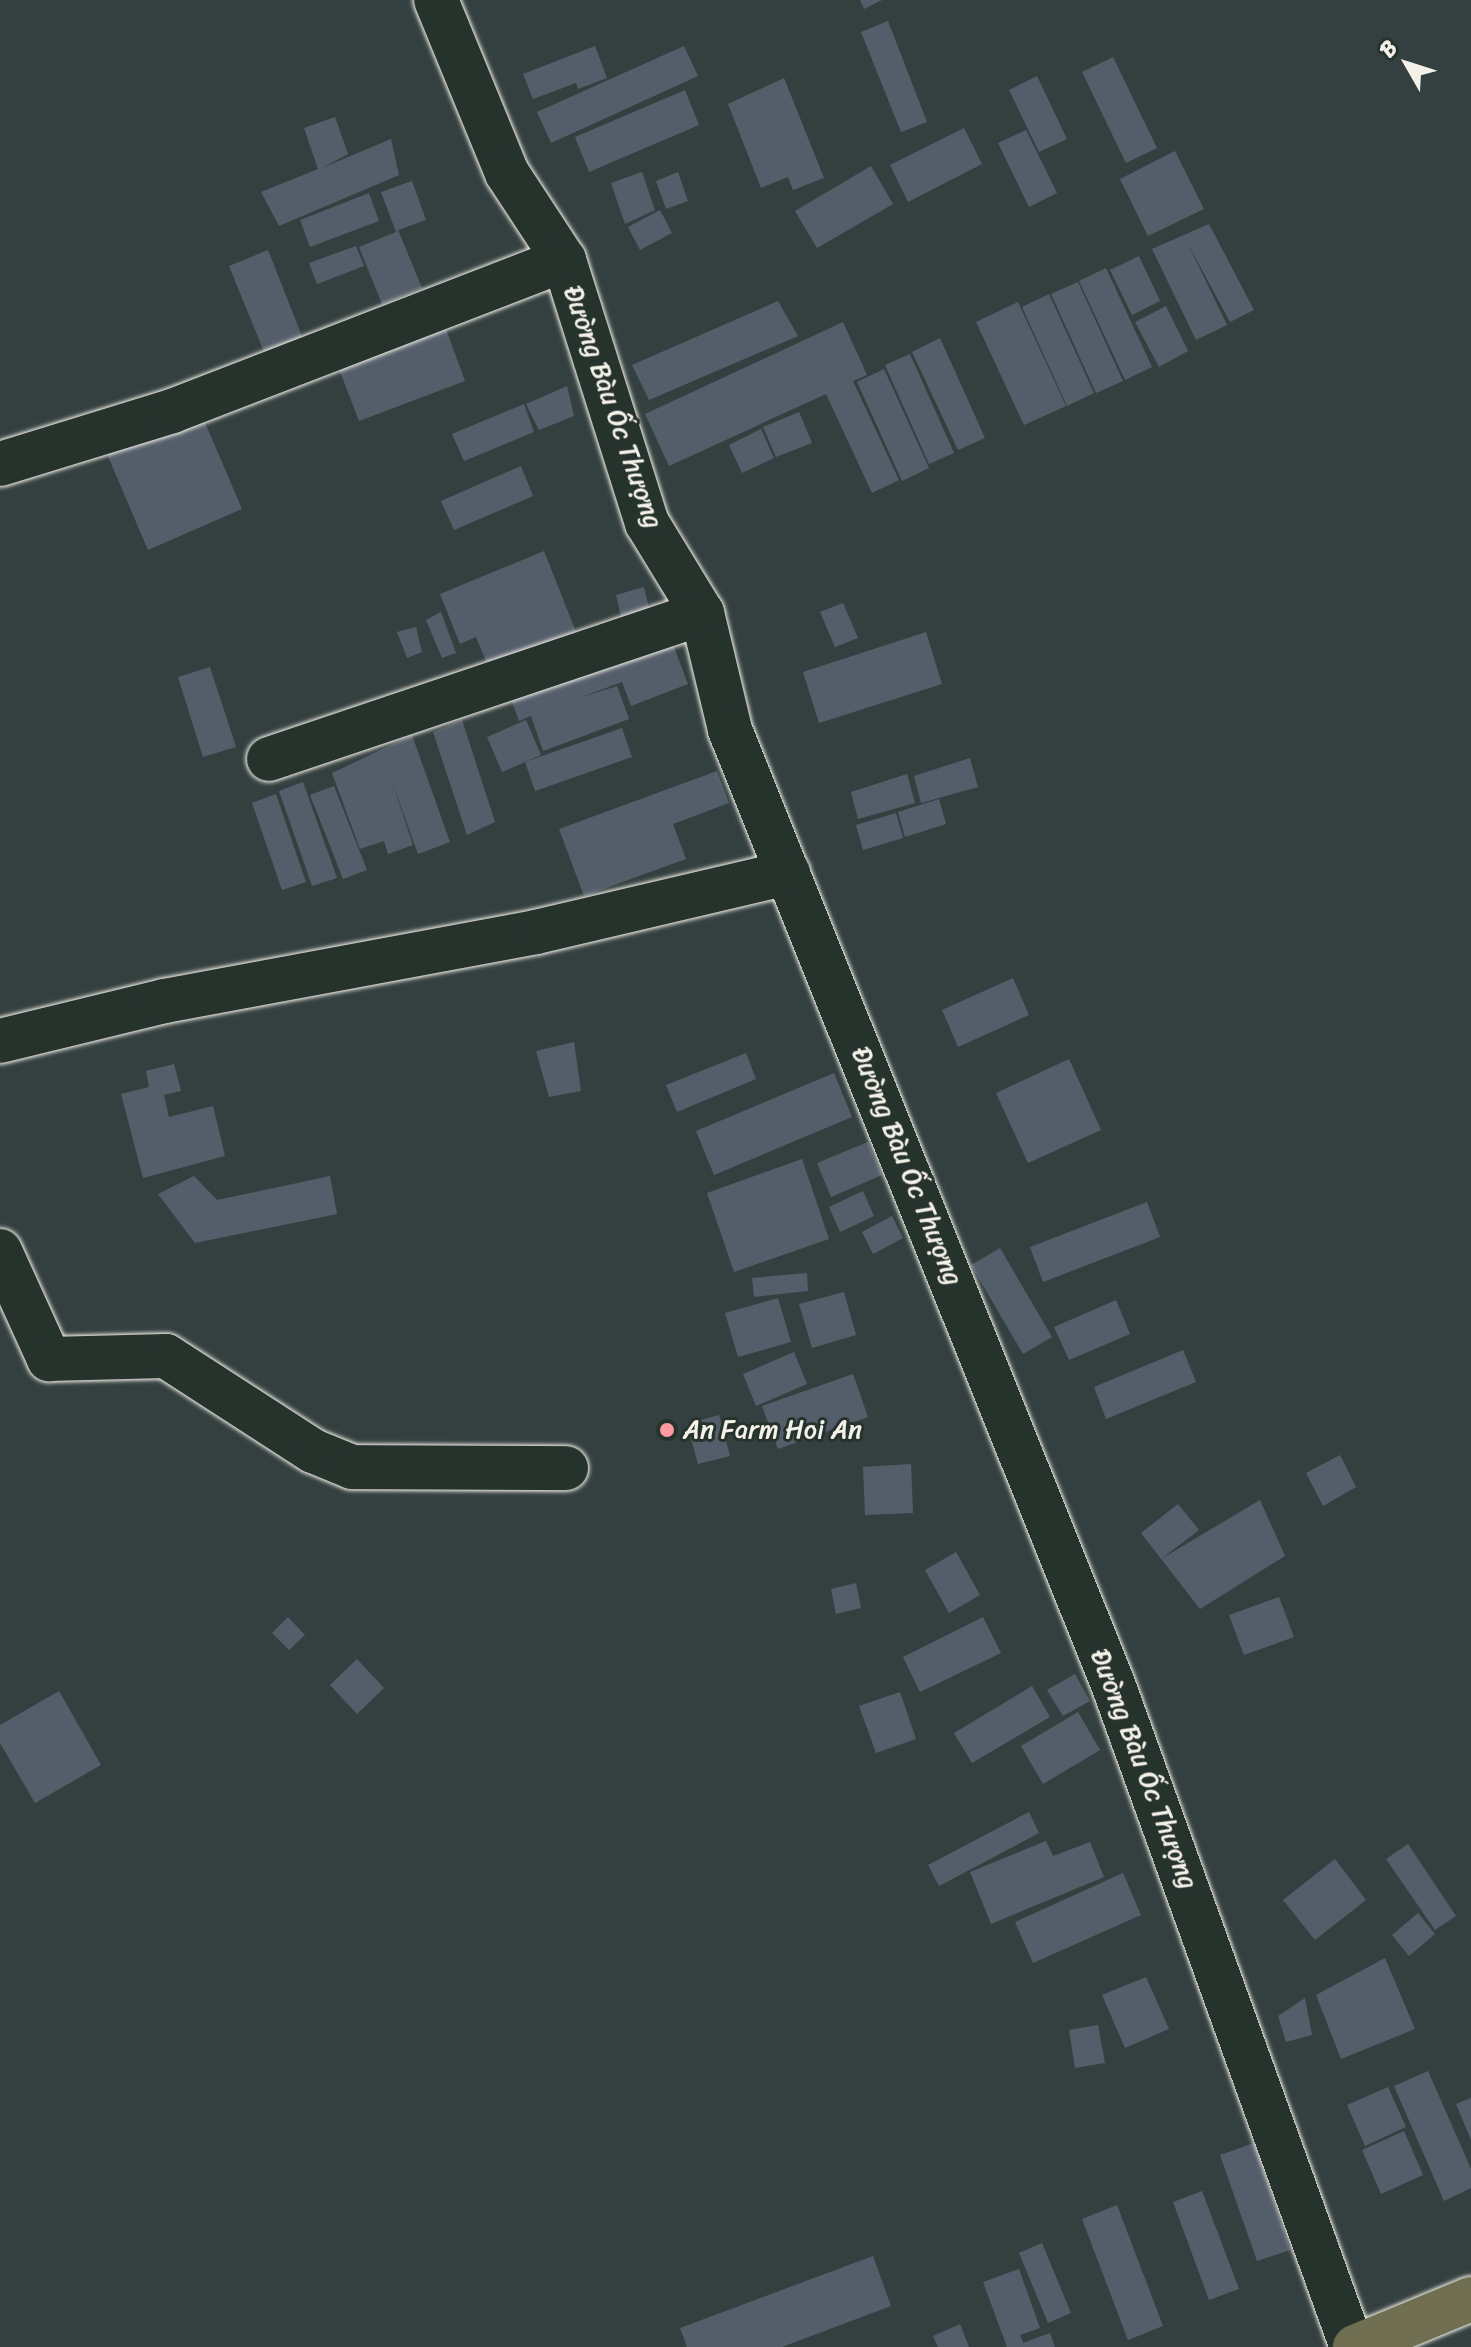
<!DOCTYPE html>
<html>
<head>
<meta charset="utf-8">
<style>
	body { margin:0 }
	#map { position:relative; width:1471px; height:2347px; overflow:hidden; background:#344040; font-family:Sriracha,sans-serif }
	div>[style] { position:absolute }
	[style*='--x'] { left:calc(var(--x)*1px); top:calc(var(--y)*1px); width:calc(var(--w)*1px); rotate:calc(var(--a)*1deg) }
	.building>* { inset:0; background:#545e6b }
	.roads { filter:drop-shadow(0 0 2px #f4f1e8) drop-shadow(0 0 2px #f4f1e8) }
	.minor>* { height:44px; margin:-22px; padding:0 22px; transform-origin:22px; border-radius:22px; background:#26332d }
	.major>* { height:44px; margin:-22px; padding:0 22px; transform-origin:22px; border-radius:22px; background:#716f52 }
	.dots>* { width:22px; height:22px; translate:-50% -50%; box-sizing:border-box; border:4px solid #26332d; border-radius:50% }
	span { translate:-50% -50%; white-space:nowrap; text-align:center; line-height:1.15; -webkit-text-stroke:6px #26332d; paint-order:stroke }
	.street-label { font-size:26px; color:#f4f1e8 }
	.poi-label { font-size:26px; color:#f4f1e8 }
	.left { translate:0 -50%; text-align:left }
	.north { position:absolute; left:1367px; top:24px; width:80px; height:80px; -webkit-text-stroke:6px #26332d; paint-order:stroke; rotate:309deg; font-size:22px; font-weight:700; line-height:32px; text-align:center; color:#f4f1e8 }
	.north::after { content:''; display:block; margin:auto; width:28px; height:36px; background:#f4f1e8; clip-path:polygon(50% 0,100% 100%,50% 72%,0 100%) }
</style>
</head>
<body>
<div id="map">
	<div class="building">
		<i style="clip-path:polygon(860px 0,882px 0,864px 9px)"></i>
		<i style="clip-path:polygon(888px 21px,927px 122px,901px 132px,861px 32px)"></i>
		<i style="clip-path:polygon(595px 46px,607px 78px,578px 89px,576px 83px,533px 99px,523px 74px)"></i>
		<i style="clip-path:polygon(684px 46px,698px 76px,551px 143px,537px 112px)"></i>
		<i style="clip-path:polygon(1113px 57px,1157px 148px,1126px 163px,1082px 72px)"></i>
		<i style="clip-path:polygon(1037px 76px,1067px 139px,1039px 152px,1009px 90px)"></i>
		<i style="clip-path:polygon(784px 78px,824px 178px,793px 190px,788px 177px,761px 188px,728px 104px)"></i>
		<i style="clip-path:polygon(685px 90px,699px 125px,589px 172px,575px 137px)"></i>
		<i style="clip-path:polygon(335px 117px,348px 154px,322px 168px,391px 139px,399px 175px,279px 226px,261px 192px,318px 169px,304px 128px)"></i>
		<i style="clip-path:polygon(964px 128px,982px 164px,908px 202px,890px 165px)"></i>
		<i style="clip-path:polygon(1026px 130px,1057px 193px,1029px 207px,998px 143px)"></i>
		<i style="clip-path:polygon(1175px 151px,1204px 209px,1148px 236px,1120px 179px)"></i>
		<i style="clip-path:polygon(871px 166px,893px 204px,817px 248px,795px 211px)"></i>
		<i style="clip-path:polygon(642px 172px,655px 210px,625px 224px,611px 183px)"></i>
		<i style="clip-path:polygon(678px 172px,688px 201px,666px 209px,656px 181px)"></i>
		<i style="clip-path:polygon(412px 181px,426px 220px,398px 230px,422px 288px,382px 304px,359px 247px,396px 232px,381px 192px)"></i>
		<i style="clip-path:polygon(369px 193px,379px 221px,310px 247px,300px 220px)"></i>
		<i style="clip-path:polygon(660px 210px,672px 233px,640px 250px,628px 227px)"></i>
		<i style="clip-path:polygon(1209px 224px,1254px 310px,1230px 322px,1187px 242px,1227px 325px,1196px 340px,1152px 249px)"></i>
		<i style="clip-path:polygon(356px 246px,364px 266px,317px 284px,309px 263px)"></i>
		<i style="clip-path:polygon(268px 250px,307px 349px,269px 364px,229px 266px)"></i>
		<i style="clip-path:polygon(1139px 256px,1160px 301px,1132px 315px,1110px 270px)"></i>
		<i style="clip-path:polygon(1106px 268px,1152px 367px,1125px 380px,1079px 281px)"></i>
		<i style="clip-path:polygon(1078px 282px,1123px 381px,1096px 393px,1051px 294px)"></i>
		<i style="clip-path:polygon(1049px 294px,1094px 393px,1067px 406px,1022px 307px)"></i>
		<i style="clip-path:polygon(778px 301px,798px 336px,649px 400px,632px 365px)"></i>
		<i style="clip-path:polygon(1018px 302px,1066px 406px,1024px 425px,976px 322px)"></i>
		<i style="clip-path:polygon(1166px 306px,1188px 351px,1159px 367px,1135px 322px)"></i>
		<i style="clip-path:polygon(843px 322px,867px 375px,853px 381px,899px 480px,872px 493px,826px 394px,669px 466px,645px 414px)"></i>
		<i style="clip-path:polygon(446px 329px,465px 381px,359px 421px,339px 369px)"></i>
		<i style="clip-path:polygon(940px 338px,985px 438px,958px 450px,912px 352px)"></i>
		<i style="clip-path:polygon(910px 354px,954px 453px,929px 464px,885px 365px)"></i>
		<i style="clip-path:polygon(884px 369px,929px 468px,902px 481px,857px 382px)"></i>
		<i style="clip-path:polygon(567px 386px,574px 416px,539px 430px,526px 404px)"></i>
		<i style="clip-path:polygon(524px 404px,534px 432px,464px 461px,452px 434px)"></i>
		<i style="clip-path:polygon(799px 412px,812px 443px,776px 457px,763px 427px)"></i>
		<i style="clip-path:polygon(201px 413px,242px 509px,148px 550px,107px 454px)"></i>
		<i style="clip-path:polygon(761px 429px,774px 458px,742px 473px,729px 445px)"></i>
		<i style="clip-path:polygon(521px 466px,533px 496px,454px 530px,441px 501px)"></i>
		<i style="clip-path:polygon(544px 551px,580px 642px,493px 678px,476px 637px,460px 644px,440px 594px)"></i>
		<i style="clip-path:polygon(644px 587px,651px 617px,623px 625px,616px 595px)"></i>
		<i style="clip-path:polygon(843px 603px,858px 638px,835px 647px,820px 612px)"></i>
		<i style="clip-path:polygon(441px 612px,456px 653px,442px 658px,426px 620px)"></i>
		<i style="clip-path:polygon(416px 627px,422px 652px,407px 658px,397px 632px)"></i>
		<i style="clip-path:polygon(926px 632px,942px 684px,819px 723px,803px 672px)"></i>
		<i style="clip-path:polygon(671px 639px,688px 684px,631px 706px,622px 682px,579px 698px,617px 686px,629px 719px,543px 751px,531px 716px,519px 721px,511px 699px)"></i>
		<i style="clip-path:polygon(210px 667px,236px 747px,203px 757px,178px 677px)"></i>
		<i style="clip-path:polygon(462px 720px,495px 822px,467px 835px,433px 732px)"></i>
		<i style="clip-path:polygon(526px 720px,541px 755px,502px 772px,487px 737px)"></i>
		<i style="clip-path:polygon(622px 728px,632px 757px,535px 791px,525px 762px)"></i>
		<i style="clip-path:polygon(412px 735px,450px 842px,418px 854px,391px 779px,413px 845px,388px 854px,384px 841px,360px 849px,332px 773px)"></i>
		<i style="clip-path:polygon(970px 758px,978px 787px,921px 803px,914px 776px)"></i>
		<i style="clip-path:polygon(717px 771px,729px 803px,673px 824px,686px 859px,584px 896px,559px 829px)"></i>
		<i style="clip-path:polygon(907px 774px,915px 803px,858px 819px,851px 792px)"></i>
		<i style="clip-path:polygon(303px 782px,337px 878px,312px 886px,279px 791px)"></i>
		<i style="clip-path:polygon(334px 786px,367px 870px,343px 879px,310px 795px)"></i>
		<i style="clip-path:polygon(276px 794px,306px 882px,282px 890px,252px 803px)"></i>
		<i style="clip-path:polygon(939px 799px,946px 824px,905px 837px,898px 812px)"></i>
		<i style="clip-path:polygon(896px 813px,903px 838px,863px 850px,856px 825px)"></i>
		<i style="clip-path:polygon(1013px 978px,1029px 1015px,958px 1047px,942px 1010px)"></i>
		<i style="clip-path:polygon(574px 1042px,581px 1091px,549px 1097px,536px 1051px)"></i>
		<i style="clip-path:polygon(746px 1053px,756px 1079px,677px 1112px,666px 1085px)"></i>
		<i style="clip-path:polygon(1069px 1059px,1101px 1130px,1028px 1163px,996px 1093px)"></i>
		<i style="clip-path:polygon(174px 1064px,181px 1091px,164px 1095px,169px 1117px,213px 1106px,225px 1156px,143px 1178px,121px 1094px,149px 1087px,146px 1071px)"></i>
		<i style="clip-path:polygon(834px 1073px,852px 1117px,714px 1175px,696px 1131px)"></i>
		<i style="clip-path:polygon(868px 1142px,882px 1175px,831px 1197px,817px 1163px)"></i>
		<i style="clip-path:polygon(802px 1159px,829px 1239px,734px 1272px,707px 1193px)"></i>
		<i style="clip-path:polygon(194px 1176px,217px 1200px,330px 1176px,337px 1214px,195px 1243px,158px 1194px)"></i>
		<i style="clip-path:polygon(863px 1191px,874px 1216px,840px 1232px,829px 1207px)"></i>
		<i style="clip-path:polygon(1147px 1202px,1160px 1237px,1043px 1282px,1030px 1247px)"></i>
		<i style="clip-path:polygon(892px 1216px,903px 1238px,873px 1254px,862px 1232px)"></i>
		<i style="clip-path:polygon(1000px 1248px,1052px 1337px,1023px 1354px,971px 1265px)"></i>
		<i style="clip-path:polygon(807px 1273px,808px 1291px,754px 1297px,752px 1278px)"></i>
		<i style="clip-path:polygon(844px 1292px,856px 1335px,812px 1348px,799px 1304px)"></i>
		<i style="clip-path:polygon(778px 1298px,791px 1342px,738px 1357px,725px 1313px)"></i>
		<i style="clip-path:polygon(1116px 1300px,1130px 1334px,1069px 1360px,1054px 1327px)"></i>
		<i style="clip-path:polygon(1183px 1350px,1196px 1382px,1106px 1419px,1094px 1387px)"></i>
		<i style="clip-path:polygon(794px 1352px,807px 1384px,756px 1406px,743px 1374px)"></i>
		<i style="clip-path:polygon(853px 1374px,868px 1417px,778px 1449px,762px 1406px)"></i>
		<i style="clip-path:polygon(719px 1415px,730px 1456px,698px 1464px,687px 1424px)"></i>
		<i style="clip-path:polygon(1340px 1455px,1356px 1487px,1323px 1506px,1306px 1473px)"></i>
		<i style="clip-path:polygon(911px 1464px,913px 1513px,865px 1515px,863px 1467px)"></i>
		<i style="clip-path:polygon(1260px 1500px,1285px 1556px,1200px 1609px,1141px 1533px,1178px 1504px,1199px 1530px,1161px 1559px)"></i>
		<i style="clip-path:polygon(956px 1552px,980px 1595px,949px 1613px,925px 1570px)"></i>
		<i style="clip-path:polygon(856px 1583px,861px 1608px,836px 1614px,831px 1589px)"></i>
		<i style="clip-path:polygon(1279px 1597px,1294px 1637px,1244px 1655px,1229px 1615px)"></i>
		<i style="clip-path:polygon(288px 1617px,305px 1635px,289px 1650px,272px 1633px)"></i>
		<i style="clip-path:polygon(983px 1617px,1001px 1653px,920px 1692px,903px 1657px)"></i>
		<i style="clip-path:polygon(357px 1659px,384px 1688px,357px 1714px,330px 1685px)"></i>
		<i style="clip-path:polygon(1075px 1674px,1090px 1701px,1063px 1716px,1047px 1690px)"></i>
		<i style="clip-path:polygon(1032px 1686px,1050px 1717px,972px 1763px,954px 1733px)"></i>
		<i style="clip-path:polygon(59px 1691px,101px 1765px,35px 1803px,0 1743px,0 1725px)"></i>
		<i style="clip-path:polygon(900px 1692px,916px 1739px,876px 1753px,859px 1706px)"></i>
		<i style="clip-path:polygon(1078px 1712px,1100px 1750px,1043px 1784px,1021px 1746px)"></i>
		<i style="clip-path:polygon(1029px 1812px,1039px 1833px,939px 1886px,928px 1865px)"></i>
		<i style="clip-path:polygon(1046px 1841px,1053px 1856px,1090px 1842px,1104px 1877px,991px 1924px,970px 1872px)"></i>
		<i style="clip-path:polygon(1408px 1844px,1456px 1916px,1435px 1930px,1386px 1859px)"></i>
		<i style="clip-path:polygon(1335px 1859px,1366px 1900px,1315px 1940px,1283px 1900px)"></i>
		<i style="clip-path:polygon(1123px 1873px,1141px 1915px,1033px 1963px,1015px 1922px)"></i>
		<i style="clip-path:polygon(1418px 1913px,1435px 1934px,1409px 1956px,1392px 1935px)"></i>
		<i style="clip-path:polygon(1385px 1958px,1415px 2029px,1341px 2059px,1316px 1995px)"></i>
		<i style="clip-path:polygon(1146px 1977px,1169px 2029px,1125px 2048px,1102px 1995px)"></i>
		<i style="clip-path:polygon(1305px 1998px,1312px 2035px,1286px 2042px,1278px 2016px)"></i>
		<i style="clip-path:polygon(1098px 2025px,1105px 2063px,1075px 2068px,1069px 2030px)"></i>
		<i style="clip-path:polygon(1428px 2071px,1471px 2169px,1471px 2188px,1444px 2201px,1394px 2086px)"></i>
		<i style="clip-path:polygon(1388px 2087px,1406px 2127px,1365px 2146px,1347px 2105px)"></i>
		<i style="clip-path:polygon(1471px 2098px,1471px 2140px,1456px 2104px)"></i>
		<i style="clip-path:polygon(1404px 2131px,1423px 2175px,1381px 2194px,1362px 2150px)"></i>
		<i style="clip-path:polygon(1254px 2143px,1290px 2250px,1257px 2261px,1220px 2155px)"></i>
		<i style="clip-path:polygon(1202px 2191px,1239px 2289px,1209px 2300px,1173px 2202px)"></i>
		<i style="clip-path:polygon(1117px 2205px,1163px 2326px,1128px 2340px,1082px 2219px)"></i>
		<i style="clip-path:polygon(1042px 2243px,1071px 2313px,1048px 2323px,1019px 2253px)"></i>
		<i style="clip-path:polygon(873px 2256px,891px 2306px,782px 2347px,687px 2347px,680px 2328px)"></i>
		<i style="clip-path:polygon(1019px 2269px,1040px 2328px,1020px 2335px,1023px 2343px,1050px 2333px,1055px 2347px,1007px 2347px,983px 2282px)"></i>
		<i style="clip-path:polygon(960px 2324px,969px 2347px,938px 2347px,933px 2336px)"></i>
	</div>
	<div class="roads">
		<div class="minor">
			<i style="--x:436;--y:0;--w:187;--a:67.7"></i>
			<i style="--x:507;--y:173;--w:104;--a:56.8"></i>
			<i style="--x:564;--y:260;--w:276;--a:72.5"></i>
			<i style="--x:647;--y:523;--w:105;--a:58.6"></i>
			<i style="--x:702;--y:613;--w:120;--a:76.5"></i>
			<i style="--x:730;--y:730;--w:1028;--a:68.13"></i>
			<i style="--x:1113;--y:1684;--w:705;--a:70.18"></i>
			<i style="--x:0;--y:464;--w:180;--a:-17.1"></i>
			<i style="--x:172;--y:411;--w:420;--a:-21.1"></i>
			<i style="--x:269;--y:759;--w:457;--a:-18.6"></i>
			<i style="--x:0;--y:1041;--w:169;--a:-13.7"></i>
			<i style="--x:164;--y:1001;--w:378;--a:-10.5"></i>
			<i style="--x:536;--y:932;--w:259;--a:-13.2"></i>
			<i style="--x:0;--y:1251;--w:119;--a:65.6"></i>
			<i style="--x:49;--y:1359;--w:117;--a:-1.5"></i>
			<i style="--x:166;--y:1356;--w:175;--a:32.9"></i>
			<i style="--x:313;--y:1451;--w:42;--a:22.3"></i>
			<i style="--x:352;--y:1467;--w:214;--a:0.3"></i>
		</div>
		<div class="major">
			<i style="--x:1355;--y:2347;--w:126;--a:-22.5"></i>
		</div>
	</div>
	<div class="dots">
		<i style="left:667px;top:1430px;background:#ff9aa2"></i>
	</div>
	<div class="street-label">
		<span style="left:613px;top:407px;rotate:71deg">Đường Bàu Ốc Thượng</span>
		<span style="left:907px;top:1166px;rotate:68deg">Đường Bàu Ốc Thượng</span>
		<span style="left:1144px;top:1769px;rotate:69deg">Đường Bàu Ốc Thượng</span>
	</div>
	<div class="poi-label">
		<span class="left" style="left:683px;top:1430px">An Farm Hoi An</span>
	</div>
	<div class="north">B</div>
</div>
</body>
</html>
